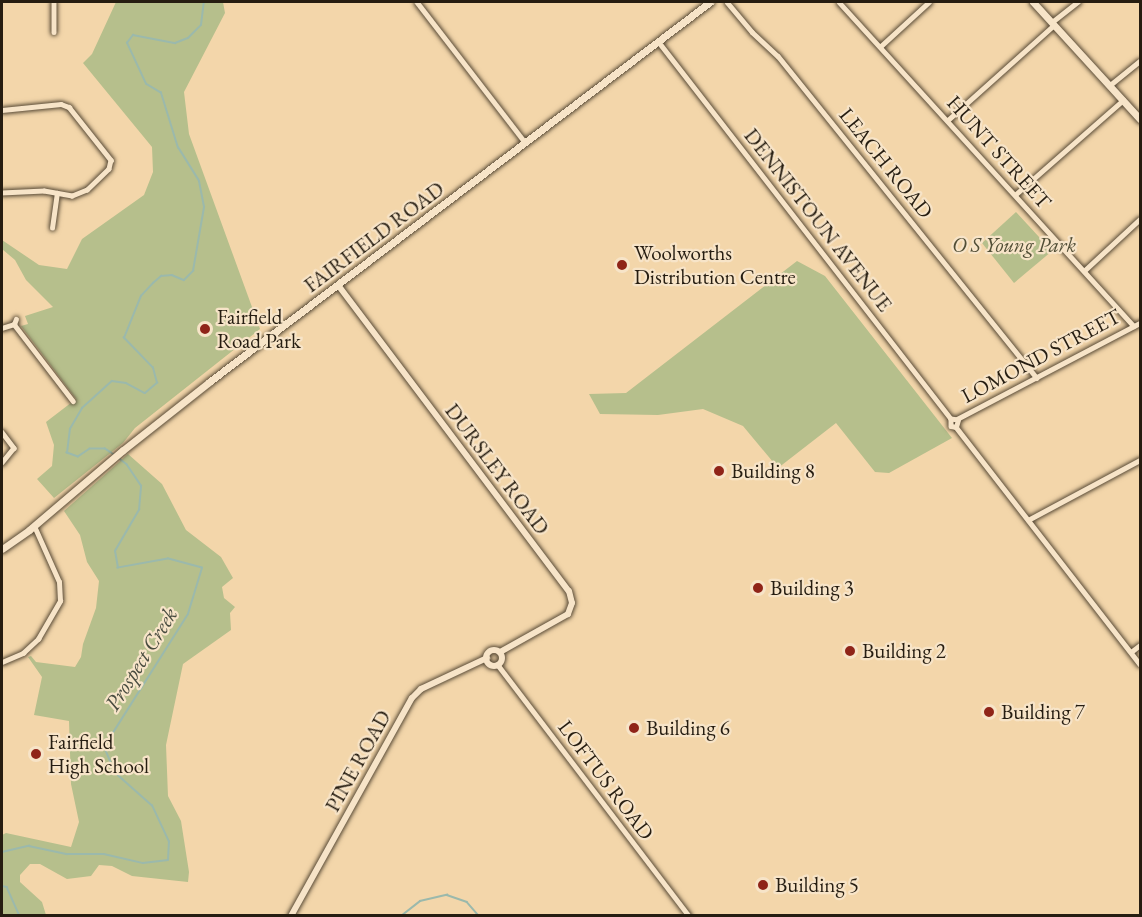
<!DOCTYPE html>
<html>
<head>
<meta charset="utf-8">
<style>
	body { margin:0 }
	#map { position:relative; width:1142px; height:917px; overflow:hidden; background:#f3d6aa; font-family:"EB Garamond",serif }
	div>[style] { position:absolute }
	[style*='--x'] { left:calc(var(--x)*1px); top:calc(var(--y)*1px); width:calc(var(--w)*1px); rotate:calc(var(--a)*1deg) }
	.green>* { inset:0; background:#b6bf8c }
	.stream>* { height:1.5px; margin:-0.75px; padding:0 0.75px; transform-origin:0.75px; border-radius:0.75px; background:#9bb9ac }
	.roads { filter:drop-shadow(0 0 2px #594b37) drop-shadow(0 0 2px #594b37) }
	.minor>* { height:4.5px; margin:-2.25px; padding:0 2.25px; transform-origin:2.25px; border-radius:2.25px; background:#f7e4c8 }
	.tertiary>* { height:6px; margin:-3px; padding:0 3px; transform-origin:3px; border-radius:3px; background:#f7e4c8 }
	.tertiary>.ring { margin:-3px; padding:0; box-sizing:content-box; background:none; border:6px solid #f7e4c8; border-radius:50% }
	.secondary>* { height:7px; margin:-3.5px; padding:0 3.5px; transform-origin:3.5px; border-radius:3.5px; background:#f7e4c8 }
	.dots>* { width:16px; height:16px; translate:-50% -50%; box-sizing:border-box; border:3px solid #f7e4c8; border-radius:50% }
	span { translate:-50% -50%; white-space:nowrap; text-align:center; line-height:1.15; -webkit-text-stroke:4.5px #f7e4c8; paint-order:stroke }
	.street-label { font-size:21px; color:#261d11 }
	.park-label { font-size:21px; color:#514e36; font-style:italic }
	.poi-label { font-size:21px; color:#261d11 }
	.left { translate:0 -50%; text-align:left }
	.water-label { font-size:22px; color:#494c40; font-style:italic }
	.frame { position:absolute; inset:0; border:3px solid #261d11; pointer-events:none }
</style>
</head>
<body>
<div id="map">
	<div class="green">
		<i style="clip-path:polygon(116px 2px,223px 2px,225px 13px,184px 92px,189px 134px,260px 329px,135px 428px,123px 443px,54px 498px,37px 479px,52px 466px,54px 445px,46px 422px,76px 399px,21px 326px,28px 324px,25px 316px,53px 307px,26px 280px,15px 260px,2px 249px,2px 240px,39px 265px,67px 269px,82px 239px,144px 195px,153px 172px,152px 147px,83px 63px,92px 54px)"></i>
		<i style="clip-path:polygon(1016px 212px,1052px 251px,1014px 283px,982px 243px)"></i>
		<i style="clip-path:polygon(797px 261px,825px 276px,952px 438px,889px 473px,875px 472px,836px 423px,778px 468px,743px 426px,703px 409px,658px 415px,600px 414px,589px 394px,626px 393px)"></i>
		<i style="clip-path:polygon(128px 454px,162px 484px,186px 530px,221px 557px,233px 578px,222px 587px,224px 598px,235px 607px,230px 613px,231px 630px,183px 664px,166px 745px,168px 796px,181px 821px,189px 872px,188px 882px,132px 876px,112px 866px,99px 865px,91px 876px,67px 879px,40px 864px,30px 864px,20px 875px,20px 882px,42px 902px,46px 915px,2px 915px,2px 835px,6px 833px,71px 847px,79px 822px,71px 784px,69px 721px,34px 715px,42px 677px,28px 657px,31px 656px,36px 662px,75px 667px,81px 657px,83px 644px,96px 608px,99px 581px,87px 562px,80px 535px,64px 511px)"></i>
	</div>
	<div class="stream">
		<i style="--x:114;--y:455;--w:11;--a:-146"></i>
		<i style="--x:105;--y:449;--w:15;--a:180"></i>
		<i style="--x:90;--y:449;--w:14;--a:146"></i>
		<i style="--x:78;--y:457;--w:12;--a:-160"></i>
		<i style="--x:67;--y:453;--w:24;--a:-83"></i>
		<i style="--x:70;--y:429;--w:24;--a:-60"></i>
		<i style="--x:82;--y:408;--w:40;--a:-42"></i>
		<i style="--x:112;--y:381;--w:14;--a:8"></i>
		<i style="--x:126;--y:383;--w:21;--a:28"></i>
		<i style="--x:145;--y:393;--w:16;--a:-40"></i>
		<i style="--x:157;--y:383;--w:16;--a:-105"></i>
		<i style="--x:153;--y:368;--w:42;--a:-134"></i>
		<i style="--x:124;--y:338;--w:45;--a:-68"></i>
		<i style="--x:141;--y:296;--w:18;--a:-47"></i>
		<i style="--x:153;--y:283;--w:11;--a:-41"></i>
		<i style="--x:161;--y:276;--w:11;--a:-5"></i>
		<i style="--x:172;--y:275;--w:13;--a:23"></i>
		<i style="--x:184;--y:280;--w:13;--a:-45"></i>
		<i style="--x:193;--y:271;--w:65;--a:-80.2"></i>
		<i style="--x:204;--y:207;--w:26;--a:-101"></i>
		<i style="--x:199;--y:181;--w:39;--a:-122"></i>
		<i style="--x:178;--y:148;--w:58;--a:-107.2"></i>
		<i style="--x:161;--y:93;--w:17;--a:-149"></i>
		<i style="--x:146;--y:84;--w:45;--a:-114.9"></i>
		<i style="--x:127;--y:43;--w:10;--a:-53"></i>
		<i style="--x:133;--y:35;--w:43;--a:10.8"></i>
		<i style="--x:175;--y:43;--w:14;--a:-21"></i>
		<i style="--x:188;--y:38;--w:18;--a:-45"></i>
		<i style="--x:201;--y:25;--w:23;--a:-83"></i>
		<i style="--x:2;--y:852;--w:28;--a:-13"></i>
		<i style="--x:29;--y:846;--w:39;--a:12"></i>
		<i style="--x:67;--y:854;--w:37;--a:0"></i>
		<i style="--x:104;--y:854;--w:40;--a:13"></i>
		<i style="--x:143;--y:863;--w:25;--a:-7"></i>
		<i style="--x:168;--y:860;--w:18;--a:-87"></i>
		<i style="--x:169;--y:842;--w:40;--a:-115"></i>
		<i style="--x:152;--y:806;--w:50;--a:-138.3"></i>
		<i style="--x:115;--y:773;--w:28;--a:-113"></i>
		<i style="--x:104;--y:747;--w:157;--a:-57.7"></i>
		<i style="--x:188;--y:614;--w:48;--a:-73.1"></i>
		<i style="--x:202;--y:568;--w:35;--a:-165"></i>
		<i style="--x:168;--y:559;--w:51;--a:169.8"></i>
		<i style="--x:118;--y:568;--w:17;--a:-100"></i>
		<i style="--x:115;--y:551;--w:48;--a:-59.7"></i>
		<i style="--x:139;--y:510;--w:24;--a:-85"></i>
		<i style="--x:141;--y:486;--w:25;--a:-124"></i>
		<i style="--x:127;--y:465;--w:11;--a:-142"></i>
		<i style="--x:2;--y:886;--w:5;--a:11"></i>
		<i style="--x:7;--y:887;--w:32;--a:66"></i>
		<i style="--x:401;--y:916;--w:24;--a:-38"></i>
		<i style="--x:420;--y:901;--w:28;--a:-13"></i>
		<i style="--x:447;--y:895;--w:21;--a:19"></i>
		<i style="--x:467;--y:902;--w:18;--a:49"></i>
	</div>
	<div class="roads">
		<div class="minor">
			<i style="--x:54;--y:2;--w:30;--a:90"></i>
			<i style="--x:417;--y:2;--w:177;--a:52.4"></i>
			<i style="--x:727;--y:2;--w:39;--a:50"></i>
			<i style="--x:752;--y:32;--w:35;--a:43"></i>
			<i style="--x:778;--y:56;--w:413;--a:51.2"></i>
			<i style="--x:839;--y:2;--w:438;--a:47.7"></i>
			<i style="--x:1052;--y:22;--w:33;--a:-38"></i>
			<i style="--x:658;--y:41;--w:478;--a:52.2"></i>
			<i style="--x:881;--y:46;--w:65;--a:-42.5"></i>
			<i style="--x:1110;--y:85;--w:38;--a:-39"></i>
			<i style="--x:2;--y:110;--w:59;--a:-5.8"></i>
			<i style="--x:61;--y:104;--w:9;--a:21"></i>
			<i style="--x:69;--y:107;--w:68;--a:51.6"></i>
			<i style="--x:111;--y:160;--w:9;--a:103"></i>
			<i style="--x:109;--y:169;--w:30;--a:136"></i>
			<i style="--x:87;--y:190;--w:16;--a:158"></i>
			<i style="--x:72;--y:196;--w:28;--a:-170"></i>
			<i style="--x:44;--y:191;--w:42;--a:177.3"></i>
			<i style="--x:948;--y:120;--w:142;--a:-41.9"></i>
			<i style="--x:1015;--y:195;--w:144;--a:-41.3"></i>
			<i style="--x:52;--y:228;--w:35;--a:-82"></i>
			<i style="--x:1084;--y:271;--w:76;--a:-42.9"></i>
			<i style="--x:14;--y:324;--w:97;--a:52.5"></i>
			<i style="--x:2;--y:328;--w:13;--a:-18"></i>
			<i style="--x:14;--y:324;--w:5;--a:-68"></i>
			<i style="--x:957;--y:419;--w:207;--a:-27.7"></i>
			<i style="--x:956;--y:427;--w:7;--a:-74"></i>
			<i style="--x:958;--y:420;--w:7;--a:-172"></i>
			<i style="--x:951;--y:419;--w:7;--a:90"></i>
			<i style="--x:951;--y:426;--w:5;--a:11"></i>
			<i style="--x:956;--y:427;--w:300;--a:52.2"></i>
			<i style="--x:2;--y:432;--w:20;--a:53"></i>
			<i style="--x:14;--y:448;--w:19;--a:129"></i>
			<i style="--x:1028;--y:520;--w:127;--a:-28.2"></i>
			<i style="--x:1131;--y:652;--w:11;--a:-38"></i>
			<i style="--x:2;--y:662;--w:23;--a:-23"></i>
			<i style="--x:23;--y:653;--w:21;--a:-43"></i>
			<i style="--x:38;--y:639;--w:44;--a:-59.9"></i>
			<i style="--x:60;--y:601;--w:19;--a:-93"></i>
			<i style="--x:59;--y:582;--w:61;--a:-114.1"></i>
			<i style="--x:498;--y:665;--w:315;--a:52.7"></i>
		</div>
		<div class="tertiary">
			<i style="--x:338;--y:285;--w:383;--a:53"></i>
			<i style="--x:569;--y:591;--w:12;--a:76"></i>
			<i style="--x:572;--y:603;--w:12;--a:110"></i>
			<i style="--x:568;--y:614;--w:78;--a:150.8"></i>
			<i class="ring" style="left:486px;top:650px;width:10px;height:10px"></i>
			<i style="--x:291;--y:916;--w:249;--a:-61"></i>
			<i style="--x:412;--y:698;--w:13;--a:-45"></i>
			<i style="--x:421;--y:689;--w:73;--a:-25.2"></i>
		</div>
		<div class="secondary">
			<i style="--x:1033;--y:2;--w:159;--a:47.6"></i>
			<i style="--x:2;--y:549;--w:33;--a:-35"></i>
			<i style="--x:29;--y:530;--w:123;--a:-40.4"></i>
			<i style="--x:123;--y:450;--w:110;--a:-38.3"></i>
			<i style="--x:209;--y:382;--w:629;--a:-37.18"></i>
		</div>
	</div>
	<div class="dots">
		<i style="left:622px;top:265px;background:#8f2418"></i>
		<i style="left:205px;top:329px;background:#8f2418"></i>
		<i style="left:719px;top:471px;background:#8f2418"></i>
		<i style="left:758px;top:588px;background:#8f2418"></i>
		<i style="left:850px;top:651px;background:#8f2418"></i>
		<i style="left:989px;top:712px;background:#8f2418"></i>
		<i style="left:634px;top:728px;background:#8f2418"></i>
		<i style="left:36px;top:754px;background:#8f2418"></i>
		<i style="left:763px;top:885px;background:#8f2418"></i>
	</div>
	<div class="street-label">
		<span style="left:999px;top:152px;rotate:48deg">HUNT STREET</span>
		<span style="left:886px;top:163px;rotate:51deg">LEACH ROAD</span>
		<span style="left:818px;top:220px;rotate:52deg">DENNISTOUN AVENUE</span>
		<span style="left:374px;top:237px;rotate:-37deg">FAIRFIELD ROAD</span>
		<span style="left:1041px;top:356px;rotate:-28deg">LOMOND STREET</span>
		<span style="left:497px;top:469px;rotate:53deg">DURSLEY ROAD</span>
		<span style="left:358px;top:761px;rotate:-61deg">PINE ROAD</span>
		<span style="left:606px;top:780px;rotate:53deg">LOFTUS ROAD</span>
	</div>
	<div class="park-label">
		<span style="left:1014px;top:245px">O S Young Park</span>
	</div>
	<div class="poi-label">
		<span class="left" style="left:634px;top:265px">Woolworths<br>Distribution Centre</span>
		<span class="left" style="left:217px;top:329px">Fairfield<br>Road Park</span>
		<span class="left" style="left:731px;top:471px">Building 8</span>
		<span class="left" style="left:770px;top:588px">Building 3</span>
		<span class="left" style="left:862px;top:651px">Building 2</span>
		<span class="left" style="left:1001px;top:712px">Building 7</span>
		<span class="left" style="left:646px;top:728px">Building 6</span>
		<span class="left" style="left:48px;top:754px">Fairfield<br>High School</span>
		<span class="left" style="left:775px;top:885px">Building 5</span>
	</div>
	<div class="water-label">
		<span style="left:141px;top:659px;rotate:-58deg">Prospect Creek</span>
	</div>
	<div class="frame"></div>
</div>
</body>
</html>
